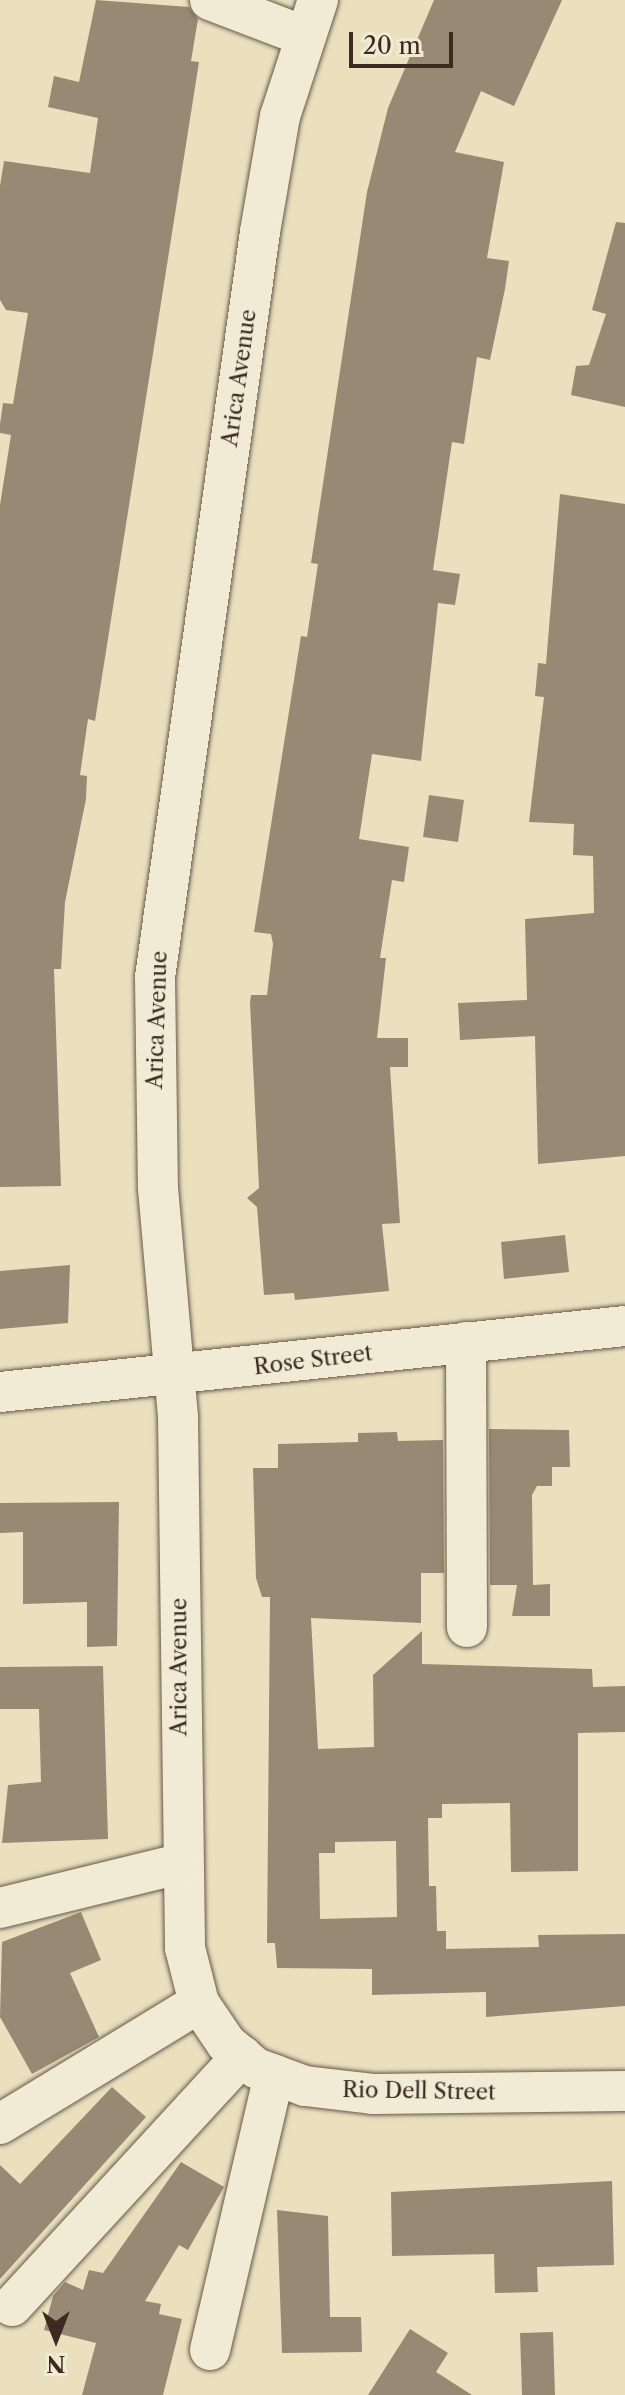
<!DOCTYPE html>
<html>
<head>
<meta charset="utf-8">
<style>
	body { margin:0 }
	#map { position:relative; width:625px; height:2395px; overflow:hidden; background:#eae0be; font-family:"Libre Caslon Text",serif }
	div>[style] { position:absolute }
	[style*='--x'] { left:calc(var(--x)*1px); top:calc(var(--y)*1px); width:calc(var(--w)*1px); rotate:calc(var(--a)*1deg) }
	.building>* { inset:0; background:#978973 }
	.roads { filter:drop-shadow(0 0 2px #685849) drop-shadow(0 0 2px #685849) }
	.minor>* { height:40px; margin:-20px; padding:0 20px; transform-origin:20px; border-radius:20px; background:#f1ebd5 }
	span { translate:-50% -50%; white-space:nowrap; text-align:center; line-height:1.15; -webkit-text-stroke:7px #f1ebd5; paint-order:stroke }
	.street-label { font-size:22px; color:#3d2b22 }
	.north { position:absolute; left:16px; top:2299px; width:80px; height:80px; -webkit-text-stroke:6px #f1ebd5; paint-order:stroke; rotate:180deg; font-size:22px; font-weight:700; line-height:32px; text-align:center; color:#3d2b22 }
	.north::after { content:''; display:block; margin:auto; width:28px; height:36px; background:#3d2b22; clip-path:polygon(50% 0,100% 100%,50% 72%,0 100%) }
	.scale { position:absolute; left:349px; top:32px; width:104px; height:36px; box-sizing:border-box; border:4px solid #3d2b22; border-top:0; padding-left:10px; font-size:24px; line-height:28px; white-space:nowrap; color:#3d2b22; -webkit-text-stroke:6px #f1ebd5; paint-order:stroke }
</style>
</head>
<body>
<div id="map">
	<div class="building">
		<i style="clip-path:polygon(96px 0,189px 7px,198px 19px,191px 61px,199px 62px,95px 721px,88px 719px,80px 775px,87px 776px,86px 799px,65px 902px,61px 969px,54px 969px,61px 1186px,0 1187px,0 505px,11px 435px,0 433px,0 424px,3px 403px,13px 404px,28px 313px,6px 310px,0 300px,0 186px,4px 161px,90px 173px,98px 118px,48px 107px,54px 76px,79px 82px)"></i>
		<i style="clip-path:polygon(434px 0,562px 0,514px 106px,481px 91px,455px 152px,504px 162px,487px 258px,509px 261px,505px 289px,490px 360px,477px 357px,464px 444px,452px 442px,433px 570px,460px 574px,455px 605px,438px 603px,421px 761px,372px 754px,359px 839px,409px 847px,404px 882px,392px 880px,380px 958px,386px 958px,377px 1038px,408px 1038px,408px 1067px,390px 1067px,400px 1223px,382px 1224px,389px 1291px,295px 1300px,294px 1293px,264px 1295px,257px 1207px,247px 1198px,259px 1188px,250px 1003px,251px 995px,267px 995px,273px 944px,271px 934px,254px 932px,301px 636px,307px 637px,318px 564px,311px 563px,367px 192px,388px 108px)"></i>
		<i style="clip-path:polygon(616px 222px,625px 223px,625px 407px,571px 395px,576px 366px,589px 365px,606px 314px,592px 310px)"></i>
		<i style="clip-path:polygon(560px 494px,625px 504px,625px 1156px,538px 1164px,535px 1036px,460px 1040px,458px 1003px,527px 1000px,525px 919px,594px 913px,593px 856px,573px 855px,574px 824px,529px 822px,544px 697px,535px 696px,538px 663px,546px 664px)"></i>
		<i style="clip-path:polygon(429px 795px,464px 800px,458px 842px,423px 837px)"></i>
		<i style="clip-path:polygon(565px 1235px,569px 1272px,504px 1279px,501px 1242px)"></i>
		<i style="clip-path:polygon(70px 1265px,68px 1323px,0 1329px,0 1271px)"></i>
		<i style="clip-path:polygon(489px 1429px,569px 1430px,570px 1467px,552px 1467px,552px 1486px,537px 1486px,532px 1495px,533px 1585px,550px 1584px,550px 1616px,512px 1616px,517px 1585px,490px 1585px)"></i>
		<i style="clip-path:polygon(evenodd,397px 1432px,398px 1441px,443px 1440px,444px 1573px,421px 1573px,421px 1623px,311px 1618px,318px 1749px,374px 1747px,373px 1675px,422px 1631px,422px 1664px,592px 1669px,593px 1687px,625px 1686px,625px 1732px,578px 1733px,578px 1871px,511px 1872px,510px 1803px,442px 1804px,442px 1818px,428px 1818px,429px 1886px,436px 1886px,437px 1931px,446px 1931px,446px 1949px,539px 1947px,538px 1935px,625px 1934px,625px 2006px,486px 2017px,486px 1992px,372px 1995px,372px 1969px,277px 1968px,275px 1943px,267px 1943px,270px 1597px,262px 1597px,256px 1578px,253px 1468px,278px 1468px,278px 1444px,358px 1442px,358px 1433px,397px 1432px,396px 1841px,397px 1917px,320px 1919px,319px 1853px,335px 1853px,335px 1842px,396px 1841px)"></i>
		<i style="clip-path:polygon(119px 1502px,117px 1646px,87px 1647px,87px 1602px,23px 1604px,23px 1532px,0 1533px,0 1503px)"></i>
		<i style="clip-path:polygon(103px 1666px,108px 1839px,2px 1843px,8px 1785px,41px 1782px,39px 1709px,0 1709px,0 1667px)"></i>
		<i style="clip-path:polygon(81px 1912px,101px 1960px,70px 1973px,99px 2037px,32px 2074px,0 2017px,2px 1942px)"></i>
		<i style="clip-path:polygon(112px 2087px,146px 2117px,0 2279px,0 2165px,20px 2184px)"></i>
		<i style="clip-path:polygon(181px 2162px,224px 2187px,188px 2250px,179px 2245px,145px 2301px,161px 2304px,159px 2314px,182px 2319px,163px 2395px,82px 2395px,96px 2343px,44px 2330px,53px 2296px,65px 2282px,83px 2290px,89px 2270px,103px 2273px)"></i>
		<i style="clip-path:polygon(612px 2181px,614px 2265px,537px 2267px,538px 2292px,495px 2293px,494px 2254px,392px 2256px,391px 2192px)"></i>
		<i style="clip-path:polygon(277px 2210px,328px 2216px,330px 2317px,361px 2317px,362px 2352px,282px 2353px)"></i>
		<i style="clip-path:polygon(410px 2329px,448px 2353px,436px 2372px,472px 2395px,368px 2395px)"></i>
		<i style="clip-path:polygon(553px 2332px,555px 2395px,522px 2395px,520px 2333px)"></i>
	</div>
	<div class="roads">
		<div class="minor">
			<i style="--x:210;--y:0;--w:101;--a:21"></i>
			<i style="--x:318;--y:0;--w:122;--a:108.1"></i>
			<i style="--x:280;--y:116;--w:118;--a:99.8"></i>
			<i style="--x:260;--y:232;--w:752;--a:98.02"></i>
			<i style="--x:155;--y:977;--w:211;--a:89.2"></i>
			<i style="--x:158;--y:1188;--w:230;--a:85"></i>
			<i style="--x:178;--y:1417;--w:531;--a:89.24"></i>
			<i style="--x:185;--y:1948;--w:57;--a:75.7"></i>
			<i style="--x:199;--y:2003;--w:48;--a:56"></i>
			<i style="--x:226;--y:2043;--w:39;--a:40"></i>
			<i style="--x:256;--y:2068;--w:52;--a:20.2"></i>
			<i style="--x:305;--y:2086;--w:68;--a:6.7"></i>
			<i style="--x:373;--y:2094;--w:252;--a:-0.7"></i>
			<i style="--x:466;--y:1342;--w:285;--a:89.8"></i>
			<i style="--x:0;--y:1392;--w:628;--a:-6.03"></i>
			<i style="--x:0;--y:1908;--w:184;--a:-13.8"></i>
			<i style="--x:0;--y:2124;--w:233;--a:-31.3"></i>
			<i style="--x:12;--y:2306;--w:340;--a:-47.4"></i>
			<i style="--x:210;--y:2350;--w:283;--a:-76.9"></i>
		</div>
	</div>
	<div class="street-label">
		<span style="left:239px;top:378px;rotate:-82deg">Arica Avenue</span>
		<span style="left:157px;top:1020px;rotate:-88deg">Arica Avenue</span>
		<span style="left:313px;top:1360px;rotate:-7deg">Rose Street</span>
		<span style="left:179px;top:1667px;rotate:-90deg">Arica Avenue</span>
		<span style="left:419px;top:2091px;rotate:1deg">Rio Dell Street</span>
	</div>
	<div class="north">N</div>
	<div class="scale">20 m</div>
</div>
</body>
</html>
